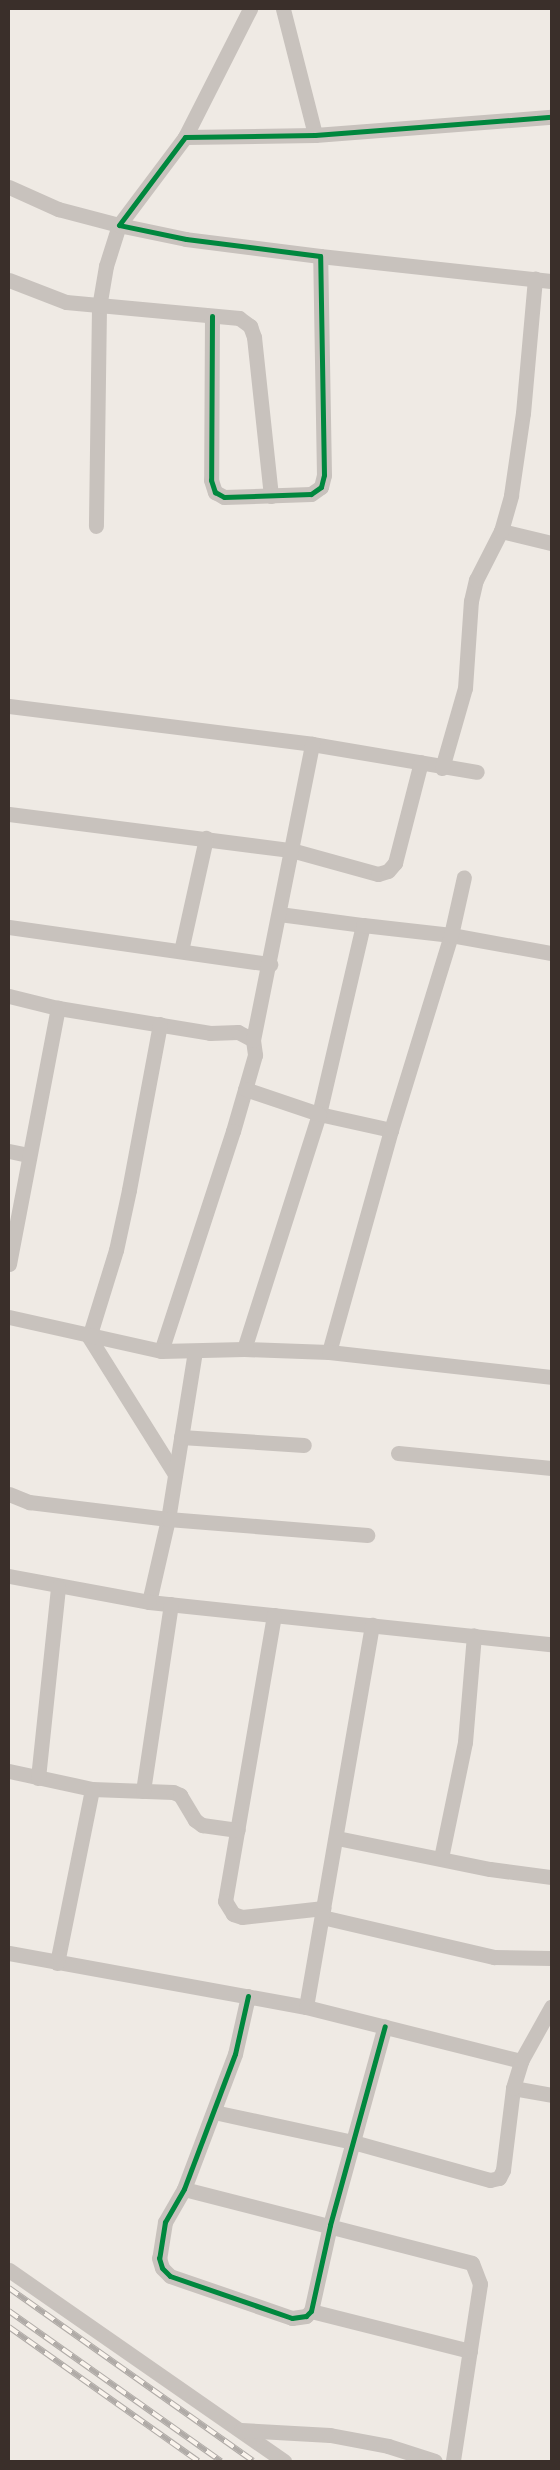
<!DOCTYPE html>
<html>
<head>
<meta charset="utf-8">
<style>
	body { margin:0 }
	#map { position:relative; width:560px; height:2470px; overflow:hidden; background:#efeae4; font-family:Poppins,sans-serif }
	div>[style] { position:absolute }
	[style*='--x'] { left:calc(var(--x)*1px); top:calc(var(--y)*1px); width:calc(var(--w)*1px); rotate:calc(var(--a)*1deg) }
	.minor>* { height:15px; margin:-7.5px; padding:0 7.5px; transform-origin:7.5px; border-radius:7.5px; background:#c8c2bd }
	.rail>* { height:5.5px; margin-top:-2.75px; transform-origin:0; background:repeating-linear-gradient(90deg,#faf4ed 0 11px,#b0aba7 0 22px); box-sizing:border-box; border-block:1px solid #b0aba7 }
	.cycleway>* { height:5px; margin:-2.5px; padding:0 2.5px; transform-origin:2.5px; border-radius:2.5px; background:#00873e }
	span { translate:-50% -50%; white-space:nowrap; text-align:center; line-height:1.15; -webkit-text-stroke:4.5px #faf4ed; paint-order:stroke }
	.frame { position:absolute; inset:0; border:10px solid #3a2f2a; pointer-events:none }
</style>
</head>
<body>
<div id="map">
	<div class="minor">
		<i style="--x:283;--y:9;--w:130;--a:75.7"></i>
		<i style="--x:185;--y:137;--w:144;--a:-63.1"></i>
		<i style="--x:9;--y:187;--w:54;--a:24.2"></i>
		<i style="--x:58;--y:209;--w:63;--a:14.7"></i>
		<i style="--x:119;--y:225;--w:43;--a:107.6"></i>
		<i style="--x:106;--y:266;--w:42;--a:99.7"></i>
		<i style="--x:99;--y:307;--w:219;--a:90.8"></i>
		<i style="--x:320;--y:256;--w:232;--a:6.2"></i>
		<i style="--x:9;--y:280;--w:61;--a:21.1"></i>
		<i style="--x:66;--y:302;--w:174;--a:5.3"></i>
		<i style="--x:239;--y:318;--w:14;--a:36"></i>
		<i style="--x:250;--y:326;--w:12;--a:70"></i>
		<i style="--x:254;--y:337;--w:160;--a:83.9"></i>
		<i style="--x:212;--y:316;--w:164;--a:90.3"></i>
		<i style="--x:211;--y:480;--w:13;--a:72"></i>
		<i style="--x:215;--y:492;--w:10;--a:29"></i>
		<i style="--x:224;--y:497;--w:87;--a:-2"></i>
		<i style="--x:311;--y:494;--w:12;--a:-35"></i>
		<i style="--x:321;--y:487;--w:12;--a:-76"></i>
		<i style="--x:324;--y:475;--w:219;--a:-91"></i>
		<i style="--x:320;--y:256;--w:135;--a:-172.8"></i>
		<i style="--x:186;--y:239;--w:68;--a:-168.2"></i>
		<i style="--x:119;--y:225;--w:110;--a:-53.1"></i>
		<i style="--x:185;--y:137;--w:130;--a:-0.9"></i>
		<i style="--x:315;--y:135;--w:237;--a:-4.4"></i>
		<i style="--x:501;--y:531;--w:51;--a:13.5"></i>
		<i style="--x:9;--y:706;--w:305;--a:7.1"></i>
		<i style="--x:312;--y:744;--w:167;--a:9.6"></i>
		<i style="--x:442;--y:768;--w:83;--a:-74"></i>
		<i style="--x:465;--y:688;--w:87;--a:-86.1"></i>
		<i style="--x:471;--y:601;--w:22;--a:-77"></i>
		<i style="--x:476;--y:580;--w:55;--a:-63"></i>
		<i style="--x:501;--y:531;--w:37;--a:-74"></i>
		<i style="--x:511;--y:495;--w:83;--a:-81.7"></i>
		<i style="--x:523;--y:413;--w:135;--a:-84.9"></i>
		<i style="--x:9;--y:814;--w:284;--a:7.3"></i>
		<i style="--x:291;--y:850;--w:90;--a:15.4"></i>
		<i style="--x:378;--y:874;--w:10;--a:-17"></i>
		<i style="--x:388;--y:871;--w:11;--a:-49"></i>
		<i style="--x:395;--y:863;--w:104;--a:-75.6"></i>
		<i style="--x:279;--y:914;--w:85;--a:7.5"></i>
		<i style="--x:363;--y:925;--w:194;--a:103.1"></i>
		<i style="--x:319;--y:1114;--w:74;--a:12.5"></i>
		<i style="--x:391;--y:1130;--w:230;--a:105.6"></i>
		<i style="--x:363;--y:925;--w:89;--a:6.5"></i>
		<i style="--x:451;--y:935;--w:102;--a:10.2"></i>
		<i style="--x:9;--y:927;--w:264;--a:8.1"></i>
		<i style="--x:181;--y:951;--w:116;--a:-77.5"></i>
		<i style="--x:9;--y:996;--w:50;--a:13.8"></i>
		<i style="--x:58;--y:1008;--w:154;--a:9.3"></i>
		<i style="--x:210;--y:1033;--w:28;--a:-2"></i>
		<i style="--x:238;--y:1032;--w:17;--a:28"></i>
		<i style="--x:253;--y:1040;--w:15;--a:82"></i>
		<i style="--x:255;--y:1055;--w:79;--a:106.1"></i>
		<i style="--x:233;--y:1131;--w:231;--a:108.1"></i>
		<i style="--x:160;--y:1024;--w:169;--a:100.6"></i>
		<i style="--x:129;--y:1190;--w:61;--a:102.2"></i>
		<i style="--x:116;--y:1250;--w:91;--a:107.2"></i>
		<i style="--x:89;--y:1337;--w:162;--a:57.9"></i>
		<i style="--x:253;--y:1040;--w:302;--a:-78.7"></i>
		<i style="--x:391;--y:1130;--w:204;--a:-72.9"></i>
		<i style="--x:451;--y:935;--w:59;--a:-77.4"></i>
		<i style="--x:9;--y:1151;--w:19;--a:12"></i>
		<i style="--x:9;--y:1264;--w:261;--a:-79.2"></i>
		<i style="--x:9;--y:1317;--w:156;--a:12.6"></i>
		<i style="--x:161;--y:1351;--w:83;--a:-1.4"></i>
		<i style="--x:244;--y:1349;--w:85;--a:2"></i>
		<i style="--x:329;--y:1352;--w:223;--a:6.4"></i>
		<i style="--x:244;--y:1349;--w:247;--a:-72.3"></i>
		<i style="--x:319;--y:1114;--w:78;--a:-161.3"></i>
		<i style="--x:195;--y:1351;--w:170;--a:99.1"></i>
		<i style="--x:168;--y:1519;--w:85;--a:102.9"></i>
		<i style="--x:149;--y:1602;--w:404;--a:6"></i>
		<i style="--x:181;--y:1437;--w:123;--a:3.7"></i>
		<i style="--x:398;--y:1453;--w:154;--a:5.6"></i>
		<i style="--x:9;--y:1494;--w:22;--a:22"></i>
		<i style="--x:29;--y:1502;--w:140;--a:7"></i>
		<i style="--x:168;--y:1519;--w:200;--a:4.6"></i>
		<i style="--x:9;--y:1576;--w:142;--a:10.5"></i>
		<i style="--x:274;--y:1615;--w:290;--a:99.7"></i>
		<i style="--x:225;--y:1901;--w:15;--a:58"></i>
		<i style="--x:233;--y:1914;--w:9;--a:18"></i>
		<i style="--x:242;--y:1917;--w:82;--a:-6.3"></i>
		<i style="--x:9;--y:1771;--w:85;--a:12.2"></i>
		<i style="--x:92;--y:1789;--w:81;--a:2.1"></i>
		<i style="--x:173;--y:1792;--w:8;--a:23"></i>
		<i style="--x:180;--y:1795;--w:29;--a:59"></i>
		<i style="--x:195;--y:1820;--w:9;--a:36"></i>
		<i style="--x:202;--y:1825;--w:36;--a:8"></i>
		<i style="--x:38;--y:1778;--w:192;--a:-84"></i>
		<i style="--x:143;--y:1791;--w:189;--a:-81.5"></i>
		<i style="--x:337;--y:1838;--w:156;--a:11.5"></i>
		<i style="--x:490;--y:1869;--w:62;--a:7.5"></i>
		<i style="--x:441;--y:1858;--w:118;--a:-78.3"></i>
		<i style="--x:465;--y:1742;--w:107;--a:-85.2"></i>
		<i style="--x:322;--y:1917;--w:177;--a:13.1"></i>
		<i style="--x:494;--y:1957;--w:57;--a:1"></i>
		<i style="--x:9;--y:1953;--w:302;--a:10.3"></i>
		<i style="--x:306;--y:2007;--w:388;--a:-80.2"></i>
		<i style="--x:57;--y:1963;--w:177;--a:-78.6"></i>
		<i style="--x:248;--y:1996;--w:59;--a:102.6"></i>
		<i style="--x:235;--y:2054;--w:144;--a:110.7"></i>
		<i style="--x:184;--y:2189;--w:38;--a:120"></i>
		<i style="--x:165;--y:2222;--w:36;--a:99"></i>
		<i style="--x:159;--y:2258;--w:10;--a:73"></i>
		<i style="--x:162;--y:2268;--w:11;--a:45"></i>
		<i style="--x:170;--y:2276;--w:129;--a:19"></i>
		<i style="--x:292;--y:2318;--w:14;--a:-8"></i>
		<i style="--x:306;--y:2316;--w:7;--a:-45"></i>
		<i style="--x:311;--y:2311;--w:88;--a:-77.5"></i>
		<i style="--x:330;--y:2225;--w:206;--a:-74.6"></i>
		<i style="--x:306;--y:2007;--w:222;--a:14.1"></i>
		<i style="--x:513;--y:2088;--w:39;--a:10"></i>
		<i style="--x:214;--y:2112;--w:142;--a:12.2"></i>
		<i style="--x:353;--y:2142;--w:142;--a:15.5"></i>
		<i style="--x:490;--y:2180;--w:9;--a:-13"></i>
		<i style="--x:499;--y:2178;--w:9;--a:-63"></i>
		<i style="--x:503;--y:2170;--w:83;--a:-83"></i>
		<i style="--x:513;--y:2088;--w:28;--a:-73"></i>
		<i style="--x:521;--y:2061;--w:62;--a:-60.9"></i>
		<i style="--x:184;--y:2189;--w:297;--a:14.4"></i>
		<i style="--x:472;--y:2263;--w:22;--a:69"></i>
		<i style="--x:480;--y:2284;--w:179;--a:98.7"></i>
		<i style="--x:9;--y:2270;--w:335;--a:34.8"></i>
		<i style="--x:311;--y:2311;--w:164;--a:14.1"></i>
		<i style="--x:241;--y:2430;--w:89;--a:3.2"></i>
		<i style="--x:330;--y:2435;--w:59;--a:10.7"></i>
		<i style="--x:388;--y:2446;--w:49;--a:17.7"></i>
	</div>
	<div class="rail">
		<i style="--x:9;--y:2288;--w:299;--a:35.3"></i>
		<i style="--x:9;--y:2311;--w:260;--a:35.3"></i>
		<i style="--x:9;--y:2327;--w:232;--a:35.3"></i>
	</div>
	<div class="cycleway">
		<i style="--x:212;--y:316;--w:164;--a:90.3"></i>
		<i style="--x:211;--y:480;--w:13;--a:72"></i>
		<i style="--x:215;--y:492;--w:10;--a:29"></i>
		<i style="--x:224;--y:497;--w:87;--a:-2"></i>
		<i style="--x:311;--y:494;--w:12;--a:-35"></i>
		<i style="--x:321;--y:487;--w:12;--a:-76"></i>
		<i style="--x:324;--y:475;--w:219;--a:-91"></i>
		<i style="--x:320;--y:256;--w:135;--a:-172.8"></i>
		<i style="--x:186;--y:239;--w:68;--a:-168.2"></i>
		<i style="--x:119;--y:225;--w:110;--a:-53.1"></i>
		<i style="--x:185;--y:137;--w:130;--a:-0.9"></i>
		<i style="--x:315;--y:135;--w:237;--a:-4.4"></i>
		<i style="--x:248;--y:1996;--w:59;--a:102.6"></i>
		<i style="--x:235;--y:2054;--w:144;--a:110.7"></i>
		<i style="--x:184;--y:2189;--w:38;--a:120"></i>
		<i style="--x:165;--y:2222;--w:36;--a:99"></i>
		<i style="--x:159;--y:2258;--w:10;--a:73"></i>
		<i style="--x:162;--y:2268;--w:11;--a:45"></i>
		<i style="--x:170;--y:2276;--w:129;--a:19"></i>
		<i style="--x:292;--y:2318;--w:14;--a:-8"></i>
		<i style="--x:306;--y:2316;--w:7;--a:-45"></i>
		<i style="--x:311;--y:2311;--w:88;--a:-77.5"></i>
		<i style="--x:330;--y:2225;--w:206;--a:-74.6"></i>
	</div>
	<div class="frame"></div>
</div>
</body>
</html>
